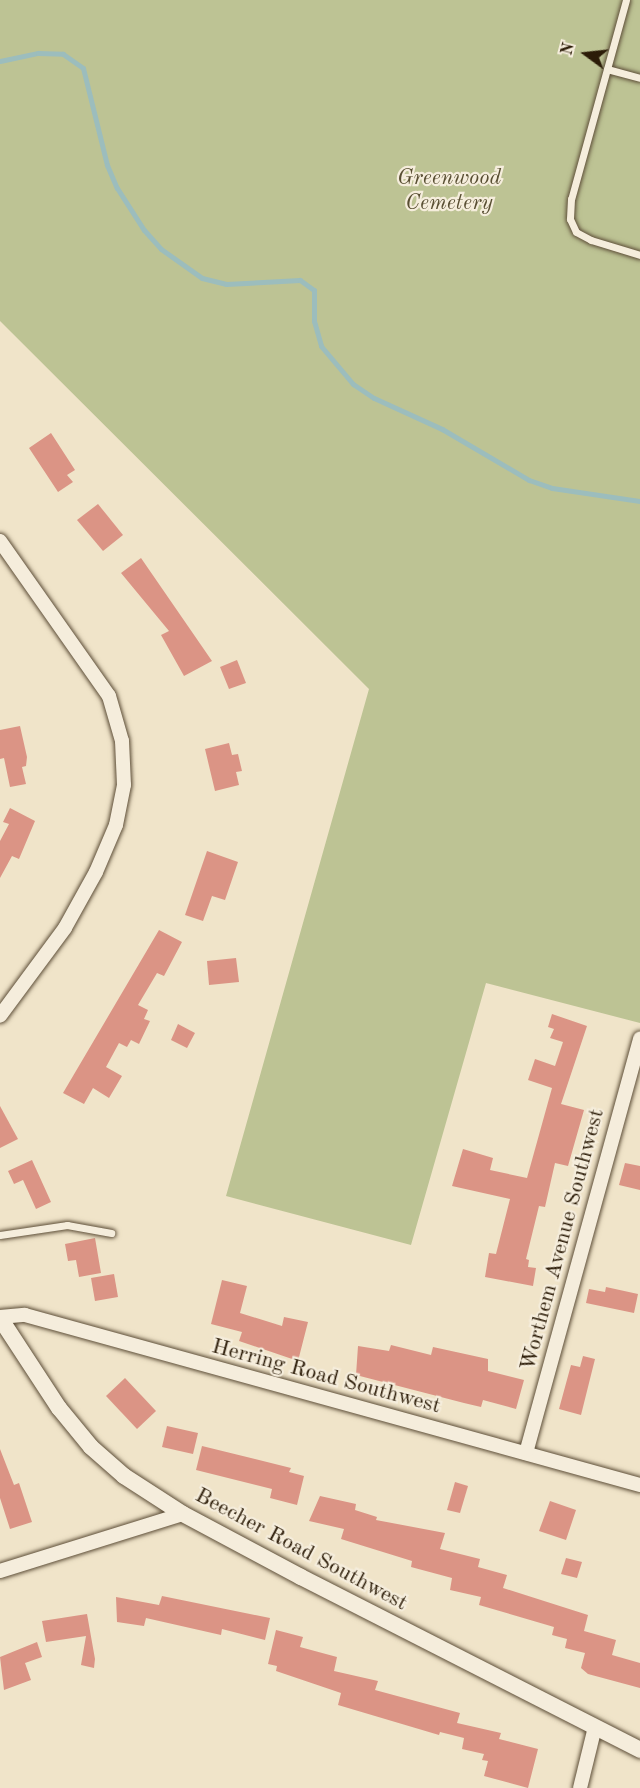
<!DOCTYPE html>
<html>
<head>
<meta charset="utf-8">
<style>
	body { margin:0 }
	#map { position:relative; width:640px; height:1788px; overflow:hidden; background:#f0e4c9; font-family:"Old Standard TT",serif }
	div>[style] { position:absolute }
	[style*='--x'] { left:calc(var(--x)*1px); top:calc(var(--y)*1px); width:calc(var(--w)*1px); rotate:calc(var(--a)*1deg) }
	.green>* { inset:0; background:#bdc394 }
	.stream>* { height:5px; margin:-2.5px; padding:0 2.5px; transform-origin:2.5px; border-radius:2.5px; background:#9cbdbd }
	.building>* { inset:0; background:#db9485 }
	.roads { filter:drop-shadow(0 0 2px #5d4e38) drop-shadow(0 0 2px #5d4e38) }
	.service>* { height:7px; margin:-3.5px; padding:0 3.5px; transform-origin:3.5px; border-radius:3.5px; background:#f5eddc }
	.minor>* { height:14px; margin:-7px; padding:0 7px; transform-origin:7px; border-radius:7px; background:#f5eddc }
	.tertiary>* { height:16px; margin:-8px; padding:0 8px; transform-origin:8px; border-radius:8px; background:#f5eddc }
	span { translate:-50% -50%; white-space:nowrap; text-align:center; line-height:1.15; -webkit-text-stroke:4.5px #f5eddc; paint-order:stroke }
	.park-label { font-size:22px; color:#584e32; font-style:italic }
	.street-label { font-size:22px; color:#2c1c08 }
	.north { position:absolute; left:556px; top:24px; width:60px; height:60px; -webkit-text-stroke:4px #f5eddc; paint-order:stroke; rotate:285deg; font-size:16px; font-weight:700; line-height:24px; text-align:center; color:#2c1c08 }
	.north::after { content:''; display:block; margin:auto; width:21px; height:27px; background:#2c1c08; clip-path:polygon(50% 0,100% 100%,50% 72%,0 100%) }
</style>
</head>
<body>
<div id="map">
	<div class="green">
		<i style="clip-path:polygon(0 0,640px 0,640px 1023px,486px 983px,411px 1245px,226px 1196px,369px 689px,0 321px)"></i>
	</div>
	<div class="stream">
		<i style="--x:0;--y:61;--w:39;--a:-12"></i>
		<i style="--x:38;--y:53;--w:25;--a:2"></i>
		<i style="--x:63;--y:54;--w:24;--a:35"></i>
		<i style="--x:83;--y:68;--w:100;--a:76.1"></i>
		<i style="--x:107;--y:165;--w:25;--a:67"></i>
		<i style="--x:117;--y:188;--w:50;--a:57.3"></i>
		<i style="--x:144;--y:230;--w:25;--a:48"></i>
		<i style="--x:161;--y:249;--w:50;--a:35.3"></i>
		<i style="--x:202;--y:278;--w:25;--a:14"></i>
		<i style="--x:226;--y:284;--w:74;--a:-3.1"></i>
		<i style="--x:300;--y:280;--w:17;--a:36"></i>
		<i style="--x:314;--y:290;--w:31;--a:90"></i>
		<i style="--x:314;--y:321;--w:26;--a:74"></i>
		<i style="--x:321;--y:346;--w:50;--a:49.9"></i>
		<i style="--x:353;--y:384;--w:25;--a:34"></i>
		<i style="--x:374;--y:398;--w:75;--a:24.5"></i>
		<i style="--x:442;--y:429;--w:101;--a:30.4"></i>
		<i style="--x:529;--y:480;--w:24;--a:19"></i>
		<i style="--x:552;--y:488;--w:89;--a:8.4"></i>
	</div>
	<div class="building">
		<i style="clip-path:polygon(51px 433px,75px 470px,67px 475px,73px 482px,58px 492px,29px 448px)"></i>
		<i style="clip-path:polygon(98px 504px,123px 535px,103px 551px,77px 520px)"></i>
		<i style="clip-path:polygon(141px 558px,212px 661px,184px 676px,161px 635px,169px 631px,121px 573px)"></i>
		<i style="clip-path:polygon(237px 660px,246px 683px,229px 689px,220px 667px)"></i>
		<i style="clip-path:polygon(20px 726px,27px 757px,26px 766px,22px 767px,26px 784px,10px 787px,4px 758px,0 759px,0 730px)"></i>
		<i style="clip-path:polygon(229px 743px,232px 755px,238px 754px,242px 771px,236px 772px,239px 785px,215px 791px,205px 749px)"></i>
		<i style="clip-path:polygon(10px 808px,35px 821px,19px 859px,12px 856px,0 878px,0 841px,9px 824px,3px 822px)"></i>
		<i style="clip-path:polygon(207px 851px,238px 862px,225px 900px,212px 896px,203px 921px,185px 915px)"></i>
		<i style="clip-path:polygon(159px 930px,182px 942px,164px 976px,157px 973px,138px 1005px,148px 1010px,144px 1019px,150px 1021px,139px 1044px,131px 1040px,127px 1047px,119px 1043px,106px 1067px,122px 1076px,109px 1098px,93px 1088px,84px 1104px,63px 1093px)"></i>
		<i style="clip-path:polygon(236px 958px,239px 982px,209px 985px,207px 961px)"></i>
		<i style="clip-path:polygon(552px 1014px,587px 1026px,561px 1104px,584px 1110px,568px 1166px,555px 1163px,545px 1207px,539px 1206px,526px 1259px,529px 1260px,528px 1267px,536px 1268px,533px 1286px,485px 1277px,489px 1253px,496px 1254px,510px 1199px,452px 1186px,463px 1149px,493px 1158px,490px 1170px,527px 1178px,552px 1088px,528px 1080px,535px 1059px,555px 1066px,563px 1042px,550px 1038px,554px 1029px,548px 1027px)"></i>
		<i style="clip-path:polygon(178px 1024px,195px 1033px,187px 1048px,171px 1040px)"></i>
		<i style="clip-path:polygon(0 1106px,18px 1139px,0 1148px)"></i>
		<i style="clip-path:polygon(32px 1160px,51px 1202px,36px 1209px,23px 1180px,14px 1184px,8px 1171px)"></i>
		<i style="clip-path:polygon(625px 1163px,640px 1166px,640px 1190px,619px 1185px)"></i>
		<i style="clip-path:polygon(95px 1238px,101px 1273px,79px 1277px,76px 1260px,68px 1261px,65px 1244px)"></i>
		<i style="clip-path:polygon(114px 1274px,118px 1297px,95px 1301px,91px 1278px)"></i>
		<i style="clip-path:polygon(222px 1280px,247px 1286px,240px 1313px,282px 1326px,284px 1317px,308px 1322px,298px 1361px,239px 1341px,242px 1332px,211px 1324px)"></i>
		<i style="clip-path:polygon(606px 1287px,638px 1294px,634px 1313px,586px 1303px,589px 1289px,605px 1292px)"></i>
		<i style="clip-path:polygon(391px 1345px,431px 1355px,433px 1347px,488px 1359px,488px 1371px,524px 1380px,516px 1409px,483px 1400px,481px 1407px,464px 1403px,356px 1375px,358px 1346px,389px 1351px)"></i>
		<i style="clip-path:polygon(583px 1356px,595px 1359px,581px 1415px,559px 1409px,571px 1365px,580px 1367px)"></i>
		<i style="clip-path:polygon(125px 1378px,156px 1411px,137px 1429px,106px 1396px)"></i>
		<i style="clip-path:polygon(167px 1426px,198px 1433px,193px 1454px,162px 1447px)"></i>
		<i style="clip-path:polygon(202px 1446px,291px 1468px,289px 1472px,304px 1476px,297px 1505px,270px 1498px,272px 1489px,196px 1470px)"></i>
		<i style="clip-path:polygon(0 1449px,14px 1485px,19px 1483px,32px 1522px,10px 1529px,0 1498px)"></i>
		<i style="clip-path:polygon(455px 1482px,468px 1486px,460px 1513px,447px 1510px)"></i>
		<i style="clip-path:polygon(320px 1496px,356px 1504px,355px 1510px,377px 1517px,376px 1520px,445px 1533px,440px 1549px,480px 1559px,478px 1567px,507px 1575px,503px 1588px,588px 1615px,584px 1631px,616px 1640px,612px 1655px,640px 1663px,640px 1688px,588px 1674px,581px 1668px,585px 1653px,565px 1648px,567px 1639px,552px 1635px,554px 1627px,479px 1605px,481px 1597px,450px 1590px,452px 1578px,411px 1567px,412px 1561px,341px 1539px,344px 1529px,309px 1521px)"></i>
		<i style="clip-path:polygon(550px 1501px,576px 1510px,566px 1540px,539px 1531px)"></i>
		<i style="clip-path:polygon(566px 1558px,582px 1562px,577px 1578px,561px 1574px)"></i>
		<i style="clip-path:polygon(162px 1596px,270px 1618px,265px 1640px,222px 1629px,221px 1635px,146px 1618px,144px 1626px,117px 1622px,116px 1597px,159px 1605px)"></i>
		<i style="clip-path:polygon(87px 1614px,95px 1659px,94px 1668px,81px 1665px,86px 1636px,46px 1642px,42px 1621px)"></i>
		<i style="clip-path:polygon(276px 1630px,303px 1637px,300px 1647px,337px 1657px,334px 1671px,378px 1681px,375px 1690px,460px 1713px,457px 1723px,501px 1733px,499px 1739px,538px 1749px,528px 1788px,484px 1776px,488px 1761px,482px 1760px,484px 1754px,462px 1749px,464px 1738px,440px 1732px,439px 1735px,338px 1705px,341px 1693px,276px 1671px,277px 1666px,268px 1664px)"></i>
		<i style="clip-path:polygon(37px 1642px,42px 1657px,25px 1663px,31px 1680px,4px 1690px,0 1657px)"></i>
	</div>
	<div class="roads">
		<div class="service">
			<i style="--x:626;--y:0;--w:206;--a:105.4"></i>
			<i style="--x:571;--y:199;--w:20;--a:93"></i>
			<i style="--x:570;--y:219;--w:14;--a:65"></i>
			<i style="--x:576;--y:232;--w:17;--a:28"></i>
			<i style="--x:591;--y:240;--w:51;--a:17"></i>
			<i style="--x:607;--y:69;--w:34;--a:15"></i>
			<i style="--x:0;--y:1235;--w:68;--a:-8.5"></i>
			<i style="--x:67;--y:1225;--w:45;--a:10.3"></i>
		</div>
		<div class="minor">
			<i style="--x:0;--y:541;--w:189;--a:54.9"></i>
			<i style="--x:109;--y:696;--w:47;--a:73.9"></i>
			<i style="--x:122;--y:741;--w:44;--a:87.4"></i>
			<i style="--x:124;--y:785;--w:41;--a:101.3"></i>
			<i style="--x:116;--y:825;--w:51;--a:113.1"></i>
			<i style="--x:96;--y:872;--w:64;--a:119"></i>
			<i style="--x:65;--y:928;--w:109;--a:126.5"></i>
			<i style="--x:0;--y:1317;--w:25;--a:-5"></i>
			<i style="--x:25;--y:1315;--w:638;--a:15.45"></i>
			<i style="--x:526;--y:1453;--w:430;--a:-74.6"></i>
			<i style="--x:0;--y:1571;--w:192;--a:-17.3"></i>
			<i style="--x:580;--y:1788;--w:63;--a:-76.2"></i>
		</div>
		<div class="tertiary">
			<i style="--x:0;--y:1318;--w:108;--a:56.8"></i>
			<i style="--x:59;--y:1408;--w:50;--a:50.6"></i>
			<i style="--x:91;--y:1447;--w:44;--a:41.3"></i>
			<i style="--x:124;--y:1476;--w:70;--a:32.8"></i>
			<i style="--x:183;--y:1514;--w:134;--a:28.1"></i>
			<i style="--x:301;--y:1577;--w:381;--a:27"></i>
		</div>
	</div>
	<div class="park-label">
		<span style="left:449px;top:191px">Greenwood<br>Cemetery</span>
	</div>
	<div class="street-label">
		<span style="left:563px;top:1240px;rotate:-75deg">Worthem Avenue Southwest</span>
		<span style="left:326px;top:1377px;rotate:15deg">Herring Road Southwest</span>
		<span style="left:301px;top:1550px;rotate:28deg">Beecher Road Southwest</span>
	</div>
	<div class="north">N</div>
</div>
</body>
</html>
